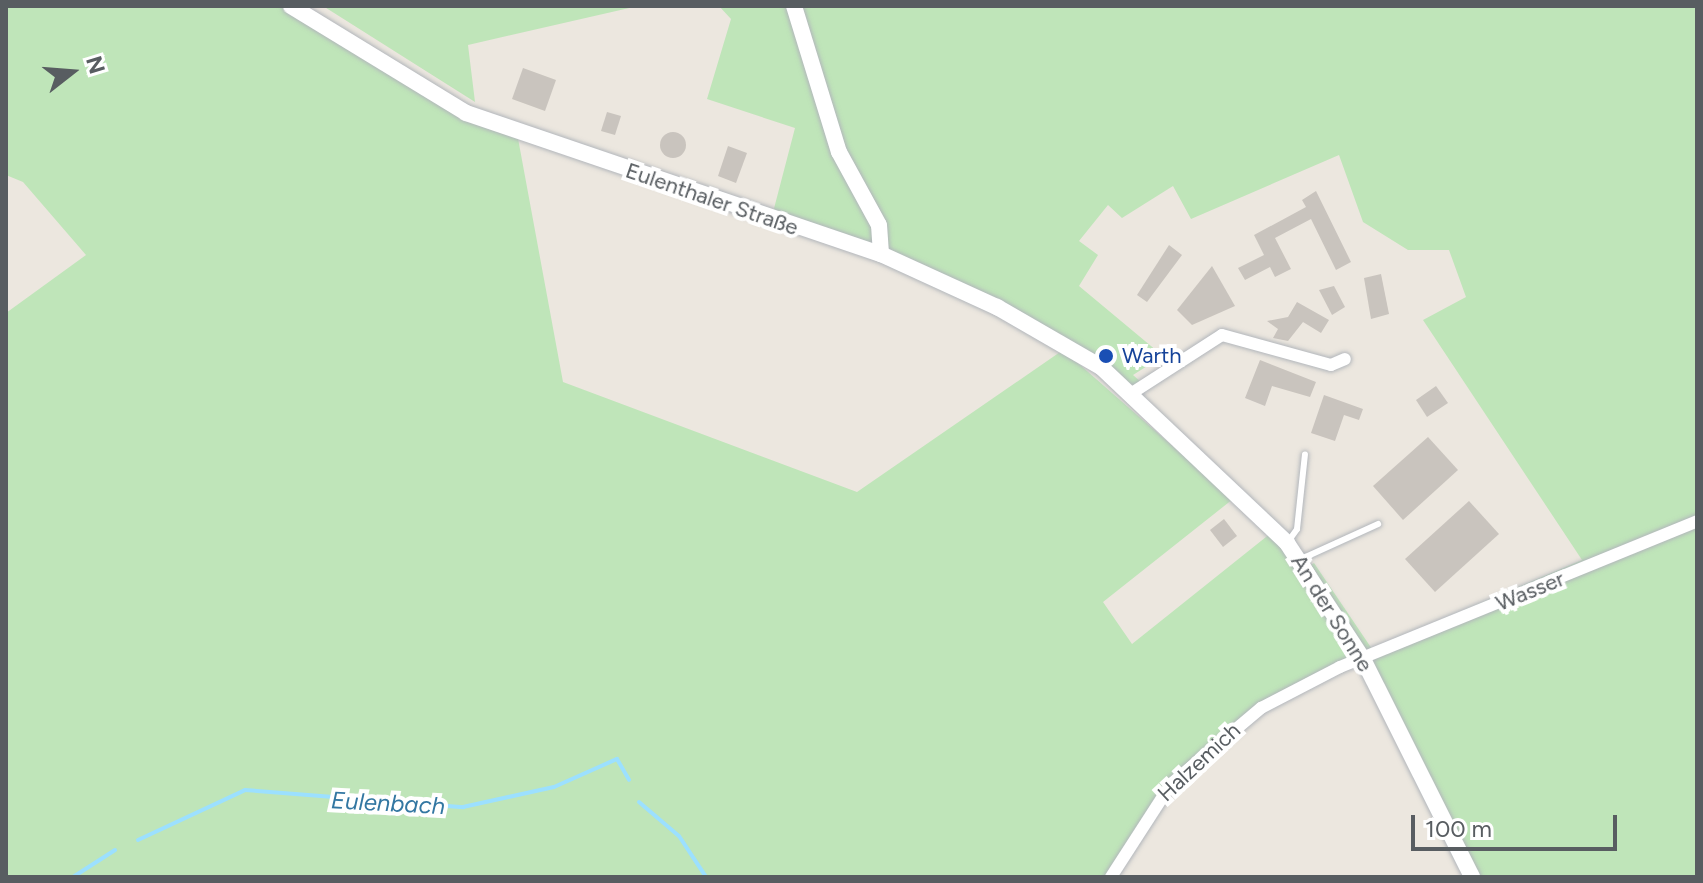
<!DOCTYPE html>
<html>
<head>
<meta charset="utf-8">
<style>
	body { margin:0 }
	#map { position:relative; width:1703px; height:883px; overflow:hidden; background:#ece7df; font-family:Figtree,sans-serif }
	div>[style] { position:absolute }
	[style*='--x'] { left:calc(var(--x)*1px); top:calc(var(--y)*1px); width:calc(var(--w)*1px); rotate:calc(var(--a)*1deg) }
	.green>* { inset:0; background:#bfe5b9 }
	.stream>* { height:4px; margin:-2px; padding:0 2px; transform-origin:2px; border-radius:2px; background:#9ce0ff }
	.building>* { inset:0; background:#c9c4be }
	.round { border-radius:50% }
	.roads { filter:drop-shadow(0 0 2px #b2b6bb) drop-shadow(0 0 2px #b2b6bb) }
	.service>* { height:6px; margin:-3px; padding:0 3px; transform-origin:3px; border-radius:3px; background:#fff }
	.minor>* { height:12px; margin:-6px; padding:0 6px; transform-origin:6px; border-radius:6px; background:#fff }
	.tertiary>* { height:16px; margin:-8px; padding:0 8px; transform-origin:8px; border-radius:8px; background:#fff }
	.dots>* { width:22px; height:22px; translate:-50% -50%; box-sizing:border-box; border:4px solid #fff; border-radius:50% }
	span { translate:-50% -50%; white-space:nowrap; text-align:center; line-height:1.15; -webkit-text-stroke:8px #fff; paint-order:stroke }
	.street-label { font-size:22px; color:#585d61 }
	.transit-label { font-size:22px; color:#164399 }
	.left { translate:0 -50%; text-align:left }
	.water-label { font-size:24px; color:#3377a2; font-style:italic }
	.frame { position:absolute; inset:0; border:8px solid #585d61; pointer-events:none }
	.north { position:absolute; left:32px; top:32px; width:80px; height:80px; -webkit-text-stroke:6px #fff; paint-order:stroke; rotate:73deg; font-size:22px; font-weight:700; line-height:32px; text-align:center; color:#585d61 }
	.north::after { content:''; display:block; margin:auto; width:28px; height:36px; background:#585d61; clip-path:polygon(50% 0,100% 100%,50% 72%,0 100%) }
	.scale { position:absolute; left:1411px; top:815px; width:206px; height:36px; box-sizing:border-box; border:4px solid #585d61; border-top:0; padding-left:10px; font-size:24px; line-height:28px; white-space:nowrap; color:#585d61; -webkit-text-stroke:6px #fff; paint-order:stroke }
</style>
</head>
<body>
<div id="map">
	<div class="green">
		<i style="clip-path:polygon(6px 6px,291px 6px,517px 133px,563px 382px,857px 492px,1063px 350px,1233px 499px,1103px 602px,1132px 644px,1271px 533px,1300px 572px,1314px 563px,1372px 649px,1582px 560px,1423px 320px,1466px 297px,1449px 250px,1408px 250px,1363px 222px,1339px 155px,1191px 219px,1173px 186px,1122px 218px,1108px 205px,1079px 241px,1098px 255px,1079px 286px,1163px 356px,1133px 375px,1149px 389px,1132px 393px,997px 307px,771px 220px,795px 128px,707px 99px,731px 19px,719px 6px,1697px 6px,1697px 877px,1472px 877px,1362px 659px,1261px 708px,1171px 784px,1111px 877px,6px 877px,6px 313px,86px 255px,23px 182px,6px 175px)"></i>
		<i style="clip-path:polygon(323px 6px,638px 6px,468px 45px,475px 102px)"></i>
	</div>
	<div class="stream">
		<i style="--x:639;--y:802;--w:52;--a:40.4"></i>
		<i style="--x:679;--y:836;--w:49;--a:56.6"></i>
		<i style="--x:138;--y:840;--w:118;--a:-25"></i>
		<i style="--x:245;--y:790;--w:219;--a:4.5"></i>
		<i style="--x:463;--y:807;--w:93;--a:-12.4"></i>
		<i style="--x:554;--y:787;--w:69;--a:-24"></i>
		<i style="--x:617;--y:759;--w:24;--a:60"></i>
		<i style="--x:73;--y:877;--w:50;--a:-32.7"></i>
	</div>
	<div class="building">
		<i style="clip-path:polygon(523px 68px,556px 80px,545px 111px,512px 99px)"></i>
		<i style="clip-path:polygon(607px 112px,621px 116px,615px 135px,601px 131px)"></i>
		<i class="round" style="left:660px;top:132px;width:26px;height:26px"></i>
		<i style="clip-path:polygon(728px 146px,747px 153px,736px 183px,718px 176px)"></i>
		<i style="clip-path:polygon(1316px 191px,1351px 262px,1336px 270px,1311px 219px,1275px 238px,1291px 269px,1275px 277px,1270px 267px,1245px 280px,1238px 268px,1264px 255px,1254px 235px,1306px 207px,1302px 200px)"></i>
		<i style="clip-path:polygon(1169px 245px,1182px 255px,1147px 302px,1137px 295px)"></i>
		<i style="clip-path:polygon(1212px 266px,1235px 306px,1192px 325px,1177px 310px)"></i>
		<i style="clip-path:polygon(1381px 274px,1389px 314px,1371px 319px,1364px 278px)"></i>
		<i style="clip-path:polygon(1334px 286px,1345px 307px,1332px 315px,1319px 290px)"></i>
		<i style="clip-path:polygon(1297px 302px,1329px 320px,1321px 333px,1303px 322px,1288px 341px,1273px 338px,1278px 329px,1267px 321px,1288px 317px)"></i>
		<i style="clip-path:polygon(1260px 360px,1316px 382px,1310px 397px,1272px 386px,1265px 406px,1245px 398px)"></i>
		<i style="clip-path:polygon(1436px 386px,1448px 403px,1427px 417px,1416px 400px)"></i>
		<i style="clip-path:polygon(1324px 395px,1363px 409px,1359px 420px,1344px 415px,1335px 441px,1311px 433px)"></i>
		<i style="clip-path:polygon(1428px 437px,1458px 470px,1403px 520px,1373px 486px)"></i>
		<i style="clip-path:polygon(1469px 501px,1499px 534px,1435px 592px,1405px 559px)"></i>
		<i style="clip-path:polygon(1224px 519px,1237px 536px,1223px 547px,1210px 530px)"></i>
	</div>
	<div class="roads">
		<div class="service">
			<i style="--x:1287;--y:543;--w:17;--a:-54"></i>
			<i style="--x:1297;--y:529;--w:75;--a:-83.9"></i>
			<i style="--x:1299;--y:560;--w:87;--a:-24.5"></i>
		</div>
		<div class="minor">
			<i style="--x:1132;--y:393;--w:107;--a:-32.8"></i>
			<i style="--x:1222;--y:335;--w:113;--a:15.4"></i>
			<i style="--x:1331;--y:365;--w:15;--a:-23"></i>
			<i style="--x:1111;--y:877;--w:111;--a:-57.2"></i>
			<i style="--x:1171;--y:784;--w:118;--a:-40.2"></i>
			<i style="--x:1261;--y:708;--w:89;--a:-27.4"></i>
			<i style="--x:1340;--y:667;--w:386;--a:-22.2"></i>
		</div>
		<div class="tertiary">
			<i style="--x:291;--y:6;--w:205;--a:31.4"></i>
			<i style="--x:466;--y:113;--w:438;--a:18.8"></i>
			<i style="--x:881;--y:254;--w:128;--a:24.6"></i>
			<i style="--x:997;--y:307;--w:120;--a:30"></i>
			<i style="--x:1101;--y:367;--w:256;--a:43.4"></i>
			<i style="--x:1287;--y:543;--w:139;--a:56.8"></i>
			<i style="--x:1363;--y:659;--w:244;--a:63.4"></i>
			<i style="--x:794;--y:6;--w:153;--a:72.9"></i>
			<i style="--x:839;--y:152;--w:83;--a:61.3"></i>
			<i style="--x:879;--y:225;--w:29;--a:86"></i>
		</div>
	</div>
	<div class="dots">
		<i style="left:1106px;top:356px;background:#1a4fb4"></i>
	</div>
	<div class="street-label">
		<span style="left:712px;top:199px;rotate:19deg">Eulenthaler Straße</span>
		<span style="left:1530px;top:591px;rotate:-22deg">Wasser</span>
		<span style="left:1332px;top:613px;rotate:58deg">An der Sonne</span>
		<span style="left:1199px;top:762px;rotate:-43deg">Halzemich</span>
	</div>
	<div class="transit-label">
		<span class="left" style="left:1122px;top:356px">Warth</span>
	</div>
	<div class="water-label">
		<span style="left:388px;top:803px;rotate:3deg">Eulenbach</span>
	</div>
	<div class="frame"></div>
	<div class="north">N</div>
	<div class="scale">100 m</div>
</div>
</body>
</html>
